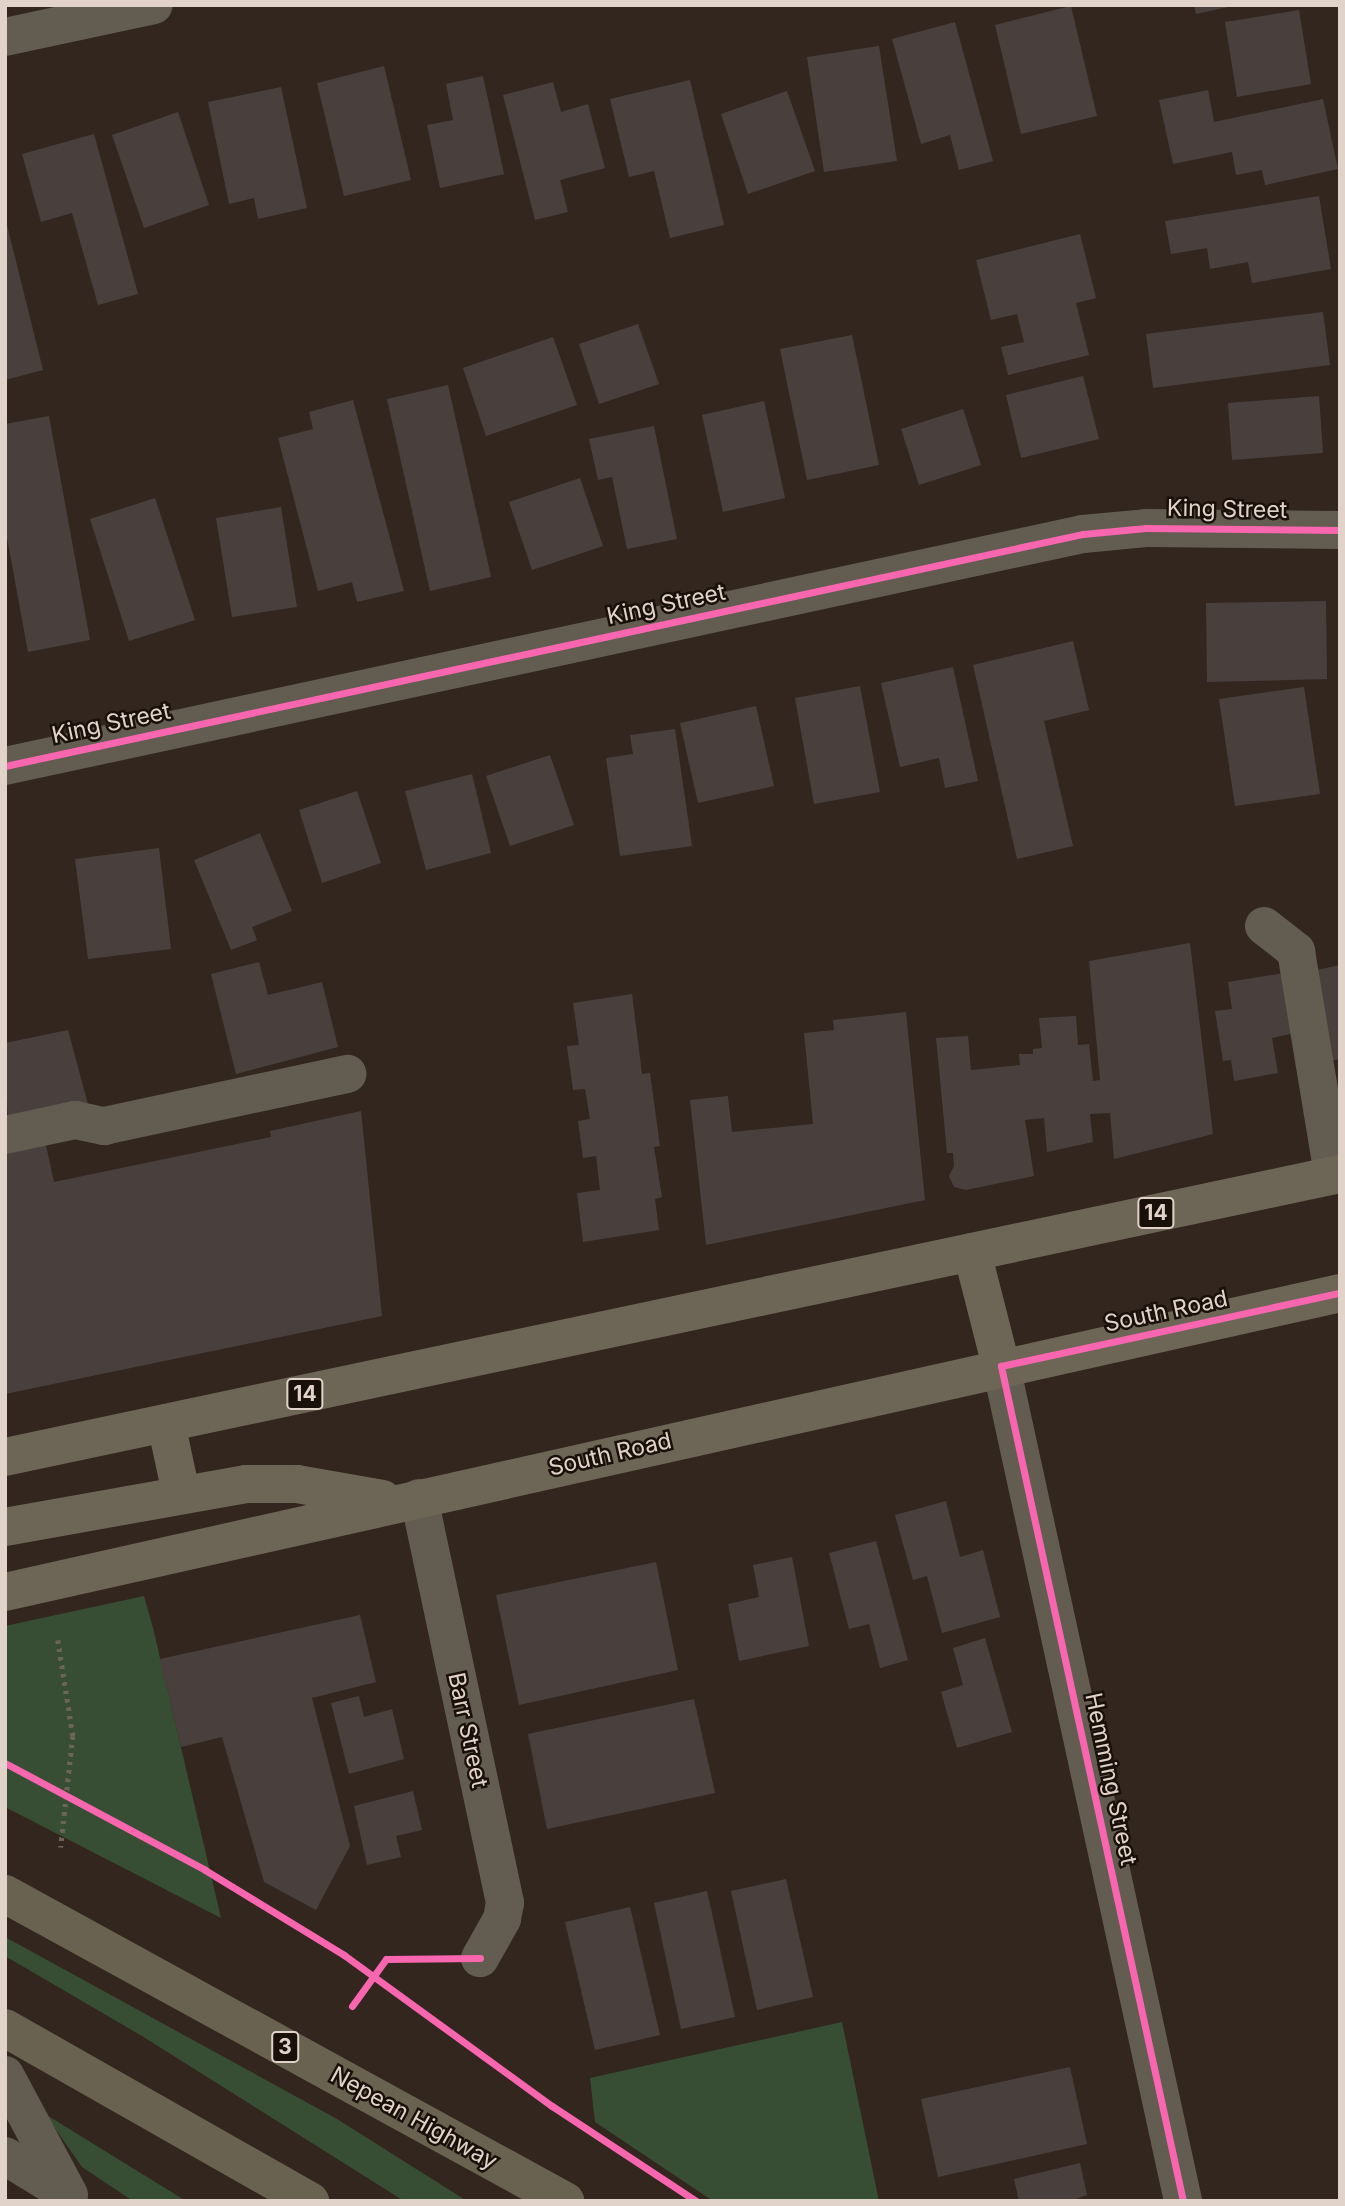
<!DOCTYPE html>
<html>
<head>
<meta charset="utf-8">
<style>
	body { margin:0 }
	#map { position:relative; width:1345px; height:2206px; overflow:hidden; background:#33261e; font-family:Inter,sans-serif }
	div>[style] { position:absolute }
	[style*='--x'] { left:calc(var(--x)*1px); top:calc(var(--y)*1px); width:calc(var(--w)*1px); rotate:calc(var(--a)*1deg) }
	.green>* { inset:0; background:#384e34 }
	.building>* { inset:0; background:#49403e }
	.path>* { height:4.5px; margin-top:-2.25px; transform-origin:0; background:repeating-linear-gradient(90deg,#6b645b 0 3.5px,transparent 0 8.5px) }
	.minor>* { height:38px; margin:-19px; padding:0 19px; transform-origin:19px; border-radius:19px; background:#625c51 }
	.major>* { height:38px; margin:-19px; padding:0 19px; transform-origin:19px; border-radius:19px; background:#6d6555 }
	.highway>* { height:38px; margin:-19px; padding:0 19px; transform-origin:19px; border-radius:19px; background:#6a6251 }
	.cycleway>* { height:7px; margin:-3.5px; padding:0 3.5px; transform-origin:3.5px; border-radius:3.5px; background:#f766af }
	span { translate:-50% -50%; white-space:nowrap; text-align:center; line-height:1.15; -webkit-text-stroke:5px #1a100a; paint-order:stroke }
	.shield-label span { padding:2px 5px; background:#1a100a; border:2px solid; border-radius:5px; -webkit-text-stroke-width:0 }
	.shield-label { font-size:21px; color:#e2d3ca; font-weight:700 }
	.street-label { font-size:23px; color:#e2d3ca }
	.frame { position:absolute; inset:0; border:7px solid #e2d3ca; pointer-events:none }
</style>
</head>
<body>
<div id="map">
	<div class="green">
		<i style="clip-path:polygon(144px 1596px,153px 1628px,221px 1918px,5px 1807px,5px 1626px)"></i>
		<i style="clip-path:polygon(5px 1937px,337px 2119px,467px 2201px,404px 2201px,142px 2036px,5px 1956px)"></i>
		<i style="clip-path:polygon(842px 2022px,879px 2201px,713px 2201px,595px 2122px,590px 2078px)"></i>
		<i style="clip-path:polygon(45px 2114px,186px 2201px,133px 2201px,82px 2167px)"></i>
	</div>
	<div class="building">
		<i style="clip-path:polygon(1194px 5px,1233px 5px,1233px 6px,1196px 14px)"></i>
		<i style="clip-path:polygon(1071px 6px,1097px 116px,1021px 134px,995px 25px)"></i>
		<i style="clip-path:polygon(1299px 10px,1311px 84px,1237px 97px,1225px 22px)"></i>
		<i style="clip-path:polygon(955px 22px,993px 161px,959px 170px,950px 135px,921px 144px,892px 39px)"></i>
		<i style="clip-path:polygon(879px 46px,897px 161px,824px 172px,807px 57px)"></i>
		<i style="clip-path:polygon(384px 66px,411px 180px,344px 196px,317px 83px)"></i>
		<i style="clip-path:polygon(483px 76px,504px 174px,440px 188px,427px 125px,453px 120px,446px 84px)"></i>
		<i style="clip-path:polygon(690px 80px,724px 225px,670px 238px,654px 171px,629px 177px,610px 99px)"></i>
		<i style="clip-path:polygon(553px 82px,561px 112px,588px 104px,605px 168px,560px 180px,568px 212px,535px 220px,503px 95px)"></i>
		<i style="clip-path:polygon(281px 87px,307px 208px,258px 219px,254px 198px,229px 204px,208px 102px)"></i>
		<i style="clip-path:polygon(1208px 90px,1214px 122px,1323px 99px,1338px 169px,1265px 185px,1262px 170px,1236px 175px,1232px 152px,1173px 164px,1159px 100px)"></i>
		<i style="clip-path:polygon(787px 91px,815px 171px,748px 194px,721px 114px)"></i>
		<i style="clip-path:polygon(178px 112px,209px 205px,144px 228px,112px 135px)"></i>
		<i style="clip-path:polygon(94px 134px,138px 294px,98px 305px,72px 213px,41px 222px,22px 154px)"></i>
		<i style="clip-path:polygon(1319px 196px,1331px 269px,1252px 283px,1248px 262px,1210px 269px,1207px 248px,1171px 254px,1165px 221px)"></i>
		<i style="clip-path:polygon(5px 217px,43px 370px,5px 380px)"></i>
		<i style="clip-path:polygon(1080px 234px,1096px 298px,1076px 303px,1089px 355px,1008px 375px,1001px 347px,1024px 342px,1017px 314px,991px 320px,976px 260px)"></i>
		<i style="clip-path:polygon(1323px 312px,1330px 365px,1153px 388px,1146px 334px)"></i>
		<i style="clip-path:polygon(638px 324px,659px 384px,599px 404px,579px 344px)"></i>
		<i style="clip-path:polygon(852px 335px,879px 465px,807px 480px,780px 349px)"></i>
		<i style="clip-path:polygon(553px 337px,577px 405px,486px 436px,463px 368px)"></i>
		<i style="clip-path:polygon(1083px 376px,1099px 439px,1021px 458px,1006px 395px)"></i>
		<i style="clip-path:polygon(448px 385px,491px 577px,430px 591px,387px 399px)"></i>
		<i style="clip-path:polygon(1319px 396px,1323px 453px,1232px 460px,1228px 403px)"></i>
		<i style="clip-path:polygon(353px 400px,404px 591px,357px 602px,352px 582px,318px 591px,278px 438px,313px 429px,309px 412px)"></i>
		<i style="clip-path:polygon(764px 401px,785px 498px,723px 512px,702px 415px)"></i>
		<i style="clip-path:polygon(963px 409px,981px 465px,919px 485px,901px 429px)"></i>
		<i style="clip-path:polygon(49px 416px,90px 640px,28px 652px,5px 527px,5px 424px)"></i>
		<i style="clip-path:polygon(654px 426px,677px 539px,627px 549px,612px 477px,598px 480px,589px 439px)"></i>
		<i style="clip-path:polygon(580px 478px,603px 546px,532px 570px,509px 502px)"></i>
		<i style="clip-path:polygon(155px 498px,195px 620px,129px 641px,90px 519px)"></i>
		<i style="clip-path:polygon(281px 507px,297px 607px,232px 617px,216px 518px)"></i>
		<i style="clip-path:polygon(1326px 601px,1327px 679px,1207px 682px,1206px 603px)"></i>
		<i style="clip-path:polygon(1073px 641px,1089px 710px,1044px 721px,1073px 846px,1017px 859px,973px 665px)"></i>
		<i style="clip-path:polygon(953px 667px,978px 781px,945px 788px,939px 758px,900px 767px,881px 683px)"></i>
		<i style="clip-path:polygon(860px 686px,880px 792px,814px 804px,795px 698px)"></i>
		<i style="clip-path:polygon(1304px 687px,1320px 794px,1235px 806px,1219px 699px)"></i>
		<i style="clip-path:polygon(756px 706px,774px 786px,698px 803px,680px 723px)"></i>
		<i style="clip-path:polygon(675px 729px,692px 846px,620px 856px,606px 758px,633px 754px,630px 735px)"></i>
		<i style="clip-path:polygon(550px 755px,574px 825px,510px 846px,486px 776px)"></i>
		<i style="clip-path:polygon(472px 774px,491px 853px,426px 870px,405px 791px)"></i>
		<i style="clip-path:polygon(357px 791px,381px 863px,322px 883px,299px 810px)"></i>
		<i style="clip-path:polygon(260px 833px,292px 911px,252px 927px,257px 940px,231px 950px,194px 860px)"></i>
		<i style="clip-path:polygon(159px 848px,171px 949px,88px 959px,75px 859px)"></i>
		<i style="clip-path:polygon(1190px 943px,1213px 1134px,1114px 1159px,1110px 1113px,1090px 1114px,1093px 1142px,1047px 1152px,1044px 1118px,1025px 1120px,1034px 1176px,966px 1190px,954px 1187px,949px 1176px,954px 1166px,953px 1153px,947px 1153px,936px 1038px,968px 1036px,971px 1070px,1020px 1065px,1019px 1054px,1033px 1054px,1033px 1049px,1042px 1048px,1039px 1018px,1076px 1016px,1078px 1045px,1089px 1044px,1093px 1081px,1100px 1080px,1089px 961px)"></i>
		<i style="clip-path:polygon(259px 962px,268px 995px,322px 982px,338px 1047px,236px 1074px,211px 974px)"></i>
		<i style="clip-path:polygon(1340px 965px,1340px 1059px,1330px 1061px,1312px 971px)"></i>
		<i style="clip-path:polygon(1285px 973px,1295px 1033px,1272px 1038px,1278px 1073px,1234px 1081px,1231px 1060px,1223px 1061px,1215px 1011px,1232px 1009px,1228px 982px)"></i>
		<i style="clip-path:polygon(632px 994px,642px 1074px,650px 1073px,660px 1146px,654px 1147px,662px 1197px,655px 1199px,659px 1230px,583px 1242px,577px 1193px,600px 1190px,596px 1156px,583px 1158px,578px 1121px,590px 1119px,585px 1089px,573px 1090px,567px 1046px,579px 1045px,573px 1003px)"></i>
		<i style="clip-path:polygon(906px 1012px,925px 1200px,706px 1245px,690px 1100px,728px 1096px,732px 1132px,813px 1124px,804px 1033px,834px 1030px,833px 1020px)"></i>
		<i style="clip-path:polygon(68px 1030px,89px 1108px,8px 1125px,5px 1043px)"></i>
		<i style="clip-path:polygon(361px 1111px,382px 1316px,5px 1394px,5px 1150px,45px 1141px,54px 1182px,271px 1137px,270px 1131px)"></i>
		<i style="clip-path:polygon(946px 1501px,960px 1557px,983px 1550px,1000px 1617px,942px 1633px,927px 1576px,913px 1580px,895px 1515px)"></i>
		<i style="clip-path:polygon(876px 1541px,908px 1660px,880px 1668px,869px 1624px,849px 1629px,829px 1553px)"></i>
		<i style="clip-path:polygon(792px 1557px,809px 1646px,739px 1661px,728px 1604px,759px 1597px,753px 1565px)"></i>
		<i style="clip-path:polygon(656px 1562px,678px 1670px,519px 1705px,496px 1595px)"></i>
		<i style="clip-path:polygon(360px 1615px,376px 1682px,312px 1698px,350px 1846px,316px 1910px,264px 1882px,222px 1737px,181px 1747px,160px 1659px)"></i>
		<i style="clip-path:polygon(985px 1638px,1012px 1732px,957px 1748px,941px 1692px,963px 1685px,953px 1648px)"></i>
		<i style="clip-path:polygon(359px 1696px,364px 1717px,392px 1709px,404px 1759px,349px 1774px,331px 1703px)"></i>
		<i style="clip-path:polygon(694px 1699px,715px 1793px,547px 1829px,528px 1734px)"></i>
		<i style="clip-path:polygon(413px 1791px,422px 1830px,396px 1836px,401px 1857px,367px 1865px,354px 1806px)"></i>
		<i style="clip-path:polygon(786px 1879px,813px 1997px,757px 2010px,731px 1891px)"></i>
		<i style="clip-path:polygon(707px 1891px,735px 2017px,681px 2029px,654px 1903px)"></i>
		<i style="clip-path:polygon(630px 1907px,660px 2035px,595px 2050px,565px 1922px)"></i>
		<i style="clip-path:polygon(1070px 2067px,1087px 2144px,938px 2177px,921px 2099px)"></i>
		<i style="clip-path:polygon(1080px 2163px,1087px 2195px,1071px 2201px,1019px 2201px,1014px 2179px)"></i>
	</div>
	<div class="path">
		<i style="--x:58;--y:1640;--w:97;--a:81.1"></i>
		<i style="--x:73;--y:1736;--w:112;--a:96.2"></i>
	</div>
	<div class="minor">
		<i style="--x:5;--y:37;--w:152;--a:-12.1"></i>
		<i style="--x:5;--y:766;--w:1103;--a:-12.15"></i>
		<i style="--x:1083;--y:534;--w:63;--a:-5.4"></i>
		<i style="--x:1146;--y:528;--w:194;--a:0.6"></i>
		<i style="--x:1264;--y:926;--w:41;--a:38"></i>
		<i style="--x:1296;--y:951;--w:227;--a:80.6"></i>
		<i style="--x:5;--y:1135;--w:72;--a:-12.1"></i>
		<i style="--x:75;--y:1120;--w:30;--a:12"></i>
		<i style="--x:104;--y:1126;--w:249;--a:-12.1"></i>
		<i style="--x:1001;--y:1366;--w:855;--a:77.7"></i>
		<i style="--x:419;--y:1498;--w:414;--a:78"></i>
		<i style="--x:505;--y:1903;--w:16;--a:101"></i>
		<i style="--x:502;--y:1919;--w:45;--a:119.4"></i>
		<i style="--x:5;--y:2075;--w:136;--a:61.9"></i>
		<i style="--x:5;--y:2156;--w:69;--a:31.4"></i>
	</div>
	<div class="major">
		<i style="--x:972;--y:1252;--w:118;--a:75.7"></i>
		<i style="--x:166;--y:1423;--w:72;--a:77.9"></i>
		<i style="--x:5;--y:1457;--w:1365;--a:-11.97"></i>
		<i style="--x:5;--y:1527;--w:245;--a:-10.1"></i>
		<i style="--x:246;--y:1484;--w:51;--a:0"></i>
		<i style="--x:297;--y:1484;--w:87;--a:9.9"></i>
		<i style="--x:5;--y:1592;--w:1368;--a:-12.62"></i>
	</div>
	<div class="highway">
		<i style="--x:5;--y:1894;--w:639;--a:28.73"></i>
		<i style="--x:5;--y:2028;--w:351;--a:29.6"></i>
	</div>
	<div class="cycleway">
		<i style="--x:5;--y:766;--w:1103;--a:-12.15"></i>
		<i style="--x:1083;--y:534;--w:63;--a:-5.4"></i>
		<i style="--x:1146;--y:528;--w:194;--a:0.6"></i>
		<i style="--x:5;--y:1763;--w:227;--a:28.1"></i>
		<i style="--x:205;--y:1870;--w:163;--a:31.4"></i>
		<i style="--x:344;--y:1955;--w:257;--a:36"></i>
		<i style="--x:552;--y:2106;--w:173;--a:33.4"></i>
		<i style="--x:352;--y:2006;--w:58;--a:-54.1"></i>
		<i style="--x:386;--y:1959;--w:94;--a:-0.6"></i>
		<i style="--x:1183;--y:2201;--w:855;--a:-102.3"></i>
		<i style="--x:1001;--y:1366;--w:347;--a:-12.2"></i>
	</div>
	<div class="shield-label">
		<span style="left:1156px;top:1213px">14</span>
		<span style="left:305px;top:1394px">14</span>
		<span style="left:285px;top:2047px">3</span>
	</div>
	<div class="street-label">
		<span style="left:1227px;top:509px;rotate:1deg">King Street</span>
		<span style="left:666px;top:604px;rotate:-12deg">King Street</span>
		<span style="left:111px;top:723px;rotate:-12deg">King Street</span>
		<span style="left:1166px;top:1311px;rotate:-12deg">South Road</span>
		<span style="left:610px;top:1454px;rotate:-13deg">South Road</span>
		<span style="left:468px;top:1730px;rotate:78deg">Barr Street</span>
		<span style="left:1111px;top:1779px;rotate:78deg">Hemming Street</span>
		<span style="left:414px;top:2118px;rotate:29deg">Nepean Highway</span>
	</div>
	<div class="frame"></div>
</div>
</body>
</html>
